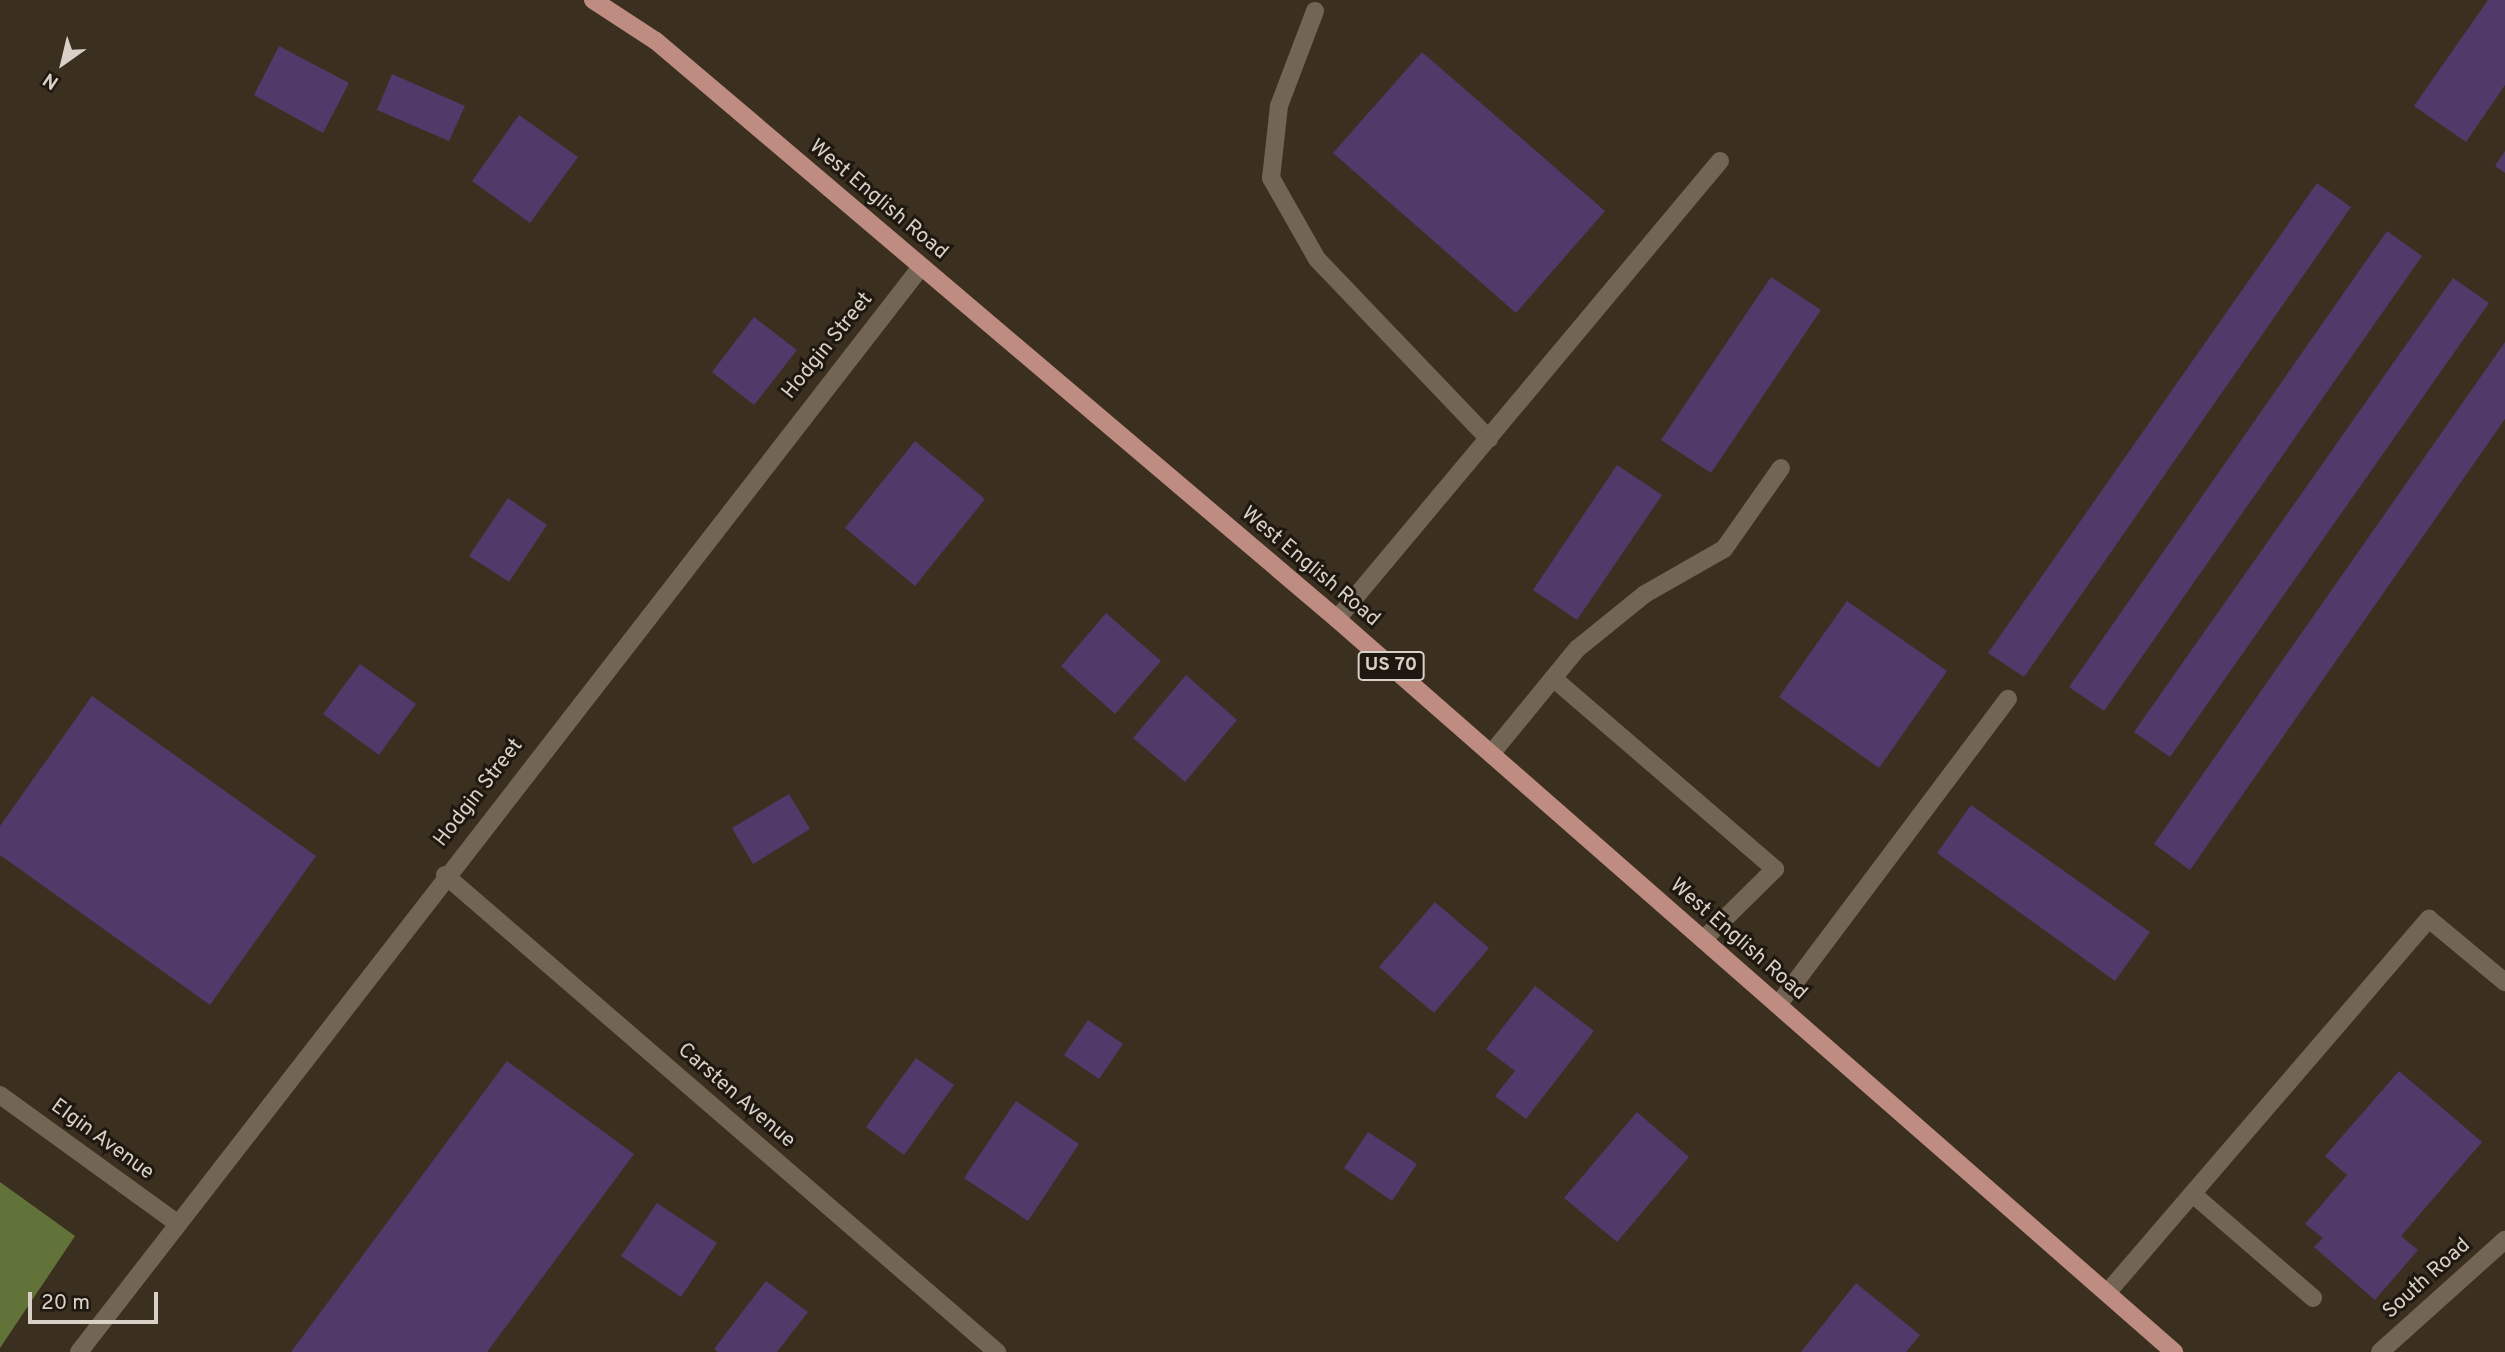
<!DOCTYPE html>
<html>
<head>
<meta charset="utf-8">
<style>
	body { margin:0 }
	#map { position:relative; width:2505px; height:1352px; overflow:hidden; background:#3b2f20; font-family:Overpass,sans-serif }
	div>[style] { position:absolute }
	[style*='--x'] { left:calc(var(--x)*1px); top:calc(var(--y)*1px); width:calc(var(--w)*1px); rotate:calc(var(--a)*1deg) }
	.forest>* { inset:0; background:#62733a }
	.building>* { inset:0; background:#4f3a6a }
	.lane>* { height:18px; margin:-9px; padding:0 9px; transform-origin:9px; border-radius:9px; background:#736554 }
	.street>* { height:18px; margin:-9px; padding:0 9px; transform-origin:9px; border-radius:9px; background:#736554 }
	.secondary>* { height:18px; margin:-9px; padding:0 9px; transform-origin:9px; border-radius:9px; background:#736554 }
	.primary>* { height:18px; margin:-9px; padding:0 9px; transform-origin:9px; border-radius:9px; background:#bf8c82 }
	span { translate:-50% -50%; white-space:nowrap; text-align:center; line-height:1.15; -webkit-text-stroke:6px #1e1811; paint-order:stroke }
	.shield-label span { padding:2px 5px; background:#1e1811; border:2px solid; border-radius:5px; -webkit-text-stroke-width:0 }
	.shield-label { font-size:19px; color:#d9d1c7; font-weight:700 }
	.street-label { font-size:21px; color:#d9d1c7 }
	.north { position:absolute; left:28px; top:28px; width:70px; height:70px; -webkit-text-stroke:5px #1e1811; paint-order:stroke; rotate:214deg; font-size:19px; font-weight:700; line-height:28px; text-align:center; color:#d9d1c7 }
	.north::after { content:''; display:block; margin:auto; width:24px; height:32px; background:#d9d1c7; clip-path:polygon(50% 0,100% 100%,50% 72%,0 100%) }
	.scale { position:absolute; left:28px; top:1292px; width:130px; height:32px; box-sizing:border-box; border:4px solid #d9d1c7; border-top:0; padding-left:9px; font-size:21px; line-height:24px; white-space:nowrap; color:#d9d1c7; -webkit-text-stroke:5px #1e1811; paint-order:stroke }
</style>
</head>
<body>
<div id="map">
	<div class="forest">
		<i style="clip-path:polygon(0 1182px,75px 1236px,0 1348px)"></i>
	</div>
	<div class="building">
		<i style="clip-path:polygon(2488px 0,2505px 0,2505px 85px,2466px 142px,2414px 106px)"></i>
		<i style="clip-path:polygon(279px 46px,349px 83px,323px 133px,254px 95px)"></i>
		<i style="clip-path:polygon(1422px 52px,1605px 211px,1516px 313px,1333px 153px)"></i>
		<i style="clip-path:polygon(392px 74px,465px 106px,449px 141px,377px 110px)"></i>
		<i style="clip-path:polygon(519px 115px,578px 157px,530px 223px,472px 181px)"></i>
		<i style="clip-path:polygon(2505px 151px,2505px 173px,2495px 166px)"></i>
		<i style="clip-path:polygon(2317px 183px,2351px 207px,2024px 677px,1988px 653px)"></i>
		<i style="clip-path:polygon(2387px 231px,2422px 256px,2104px 711px,2069px 687px)"></i>
		<i style="clip-path:polygon(1771px 277px,1821px 310px,1711px 473px,1661px 440px)"></i>
		<i style="clip-path:polygon(2453px 278px,2489px 303px,2170px 757px,2134px 732px)"></i>
		<i style="clip-path:polygon(754px 317px,797px 350px,754px 405px,712px 372px)"></i>
		<i style="clip-path:polygon(2505px 342px,2505px 419px,2190px 870px,2154px 844px)"></i>
		<i style="clip-path:polygon(915px 441px,985px 499px,915px 586px,845px 528px)"></i>
		<i style="clip-path:polygon(1617px 465px,1662px 495px,1577px 620px,1533px 590px)"></i>
		<i style="clip-path:polygon(508px 498px,547px 525px,509px 582px,469px 556px)"></i>
		<i style="clip-path:polygon(1847px 601px,1947px 671px,1879px 768px,1779px 697px)"></i>
		<i style="clip-path:polygon(1106px 613px,1161px 661px,1115px 714px,1061px 666px)"></i>
		<i style="clip-path:polygon(360px 664px,416px 704px,379px 755px,323px 714px)"></i>
		<i style="clip-path:polygon(1186px 675px,1237px 720px,1185px 782px,1133px 738px)"></i>
		<i style="clip-path:polygon(92px 696px,316px 856px,210px 1005px,0 855px,0 826px)"></i>
		<i style="clip-path:polygon(789px 794px,810px 829px,753px 864px,732px 828px)"></i>
		<i style="clip-path:polygon(1971px 805px,2150px 932px,2115px 981px,1937px 853px)"></i>
		<i style="clip-path:polygon(1435px 902px,1489px 948px,1434px 1013px,1379px 967px)"></i>
		<i style="clip-path:polygon(1535px 986px,1594px 1031px,1526px 1119px,1495px 1096px,1515px 1071px,1486px 1049px)"></i>
		<i style="clip-path:polygon(1088px 1020px,1123px 1044px,1099px 1079px,1064px 1055px)"></i>
		<i style="clip-path:polygon(916px 1058px,954px 1085px,904px 1155px,866px 1127px)"></i>
		<i style="clip-path:polygon(507px 1061px,634px 1154px,487px 1352px,291px 1352px)"></i>
		<i style="clip-path:polygon(2399px 1071px,2482px 1142px,2401px 1236px,2418px 1250px,2375px 1300px,2314px 1247px,2323px 1238px,2305px 1224px,2347px 1175px,2325px 1156px)"></i>
		<i style="clip-path:polygon(1016px 1101px,1079px 1144px,1028px 1221px,964px 1178px)"></i>
		<i style="clip-path:polygon(1637px 1112px,1689px 1157px,1617px 1242px,1564px 1198px)"></i>
		<i style="clip-path:polygon(1368px 1132px,1417px 1164px,1392px 1201px,1344px 1168px)"></i>
		<i style="clip-path:polygon(657px 1203px,717px 1243px,681px 1297px,621px 1256px)"></i>
		<i style="clip-path:polygon(766px 1281px,808px 1312px,777px 1352px,718px 1352px,714px 1349px)"></i>
		<i style="clip-path:polygon(1856px 1283px,1920px 1335px,1906px 1352px,1801px 1352px)"></i>
	</div>
	<div class="lane">
		<i style="--x:1315;--y:11;--w:102;--a:110.8"></i>
		<i style="--x:1279;--y:106;--w:72;--a:96.3"></i>
		<i style="--x:1271;--y:178;--w:93;--a:60.4"></i>
		<i style="--x:1317;--y:259;--w:249;--a:46.3"></i>
		<i style="--x:1337;--y:619;--w:597;--a:-50.1"></i>
		<i style="--x:1553;--y:678;--w:293;--a:40.7"></i>
		<i style="--x:1775;--y:869;--w:101;--a:135.4"></i>
		<i style="--x:1491;--y:754;--w:136;--a:-50.7"></i>
		<i style="--x:1577;--y:649;--w:87;--a:-39"></i>
		<i style="--x:1645;--y:594;--w:91;--a:-29.7"></i>
		<i style="--x:1724;--y:549;--w:99;--a:-54.9"></i>
		<i style="--x:1778;--y:1005;--w:383;--a:-53.1"></i>
		<i style="--x:2195;--y:1196;--w:156;--a:40.8"></i>
		<i style="--x:2107;--y:1293;--w:494;--a:-49.3"></i>
		<i style="--x:2429;--y:919;--w:99;--a:39.7"></i>
	</div>
	<div class="street">
		<i style="--x:445;--y:875;--w:730;--a:40.83"></i>
		<i style="--x:0;--y:1095;--w:218;--a:35.9"></i>
		<i style="--x:79;--y:1352;--w:1373;--a:-52.19"></i>
	</div>
	<div class="secondary">
		<i style="--x:2380;--y:1352;--w:168;--a:-41.9"></i>
	</div>
	<div class="primary">
		<i style="--x:593;--y:0;--w:75;--a:33.1"></i>
		<i style="--x:656;--y:41;--w:893;--a:40.32"></i>
		<i style="--x:1337;--y:619;--w:1113;--a:41.21"></i>
	</div>
	<div class="shield-label">
		<span style="left:1391px;top:666px">US 70</span>
	</div>
	<div class="street-label">
		<span style="left:878px;top:200px;rotate:40deg">West English Road</span>
		<span style="left:828px;top:346px;rotate:-51deg">Hodgin Street</span>
		<span style="left:1310px;top:567px;rotate:40deg">West English Road</span>
		<span style="left:479px;top:793px;rotate:-52deg">Hodgin Street</span>
		<span style="left:1738px;top:940px;rotate:41deg">West English Road</span>
		<span style="left:736px;top:1096px;rotate:41deg">Carsten Avenue</span>
		<span style="left:102px;top:1140px;rotate:36deg">Elgin Avenue</span>
		<span style="left:2427px;top:1279px;rotate:-42deg">South Road</span>
	</div>
	<div class="north">N</div>
	<div class="scale">20 m</div>
</div>
</body>
</html>
